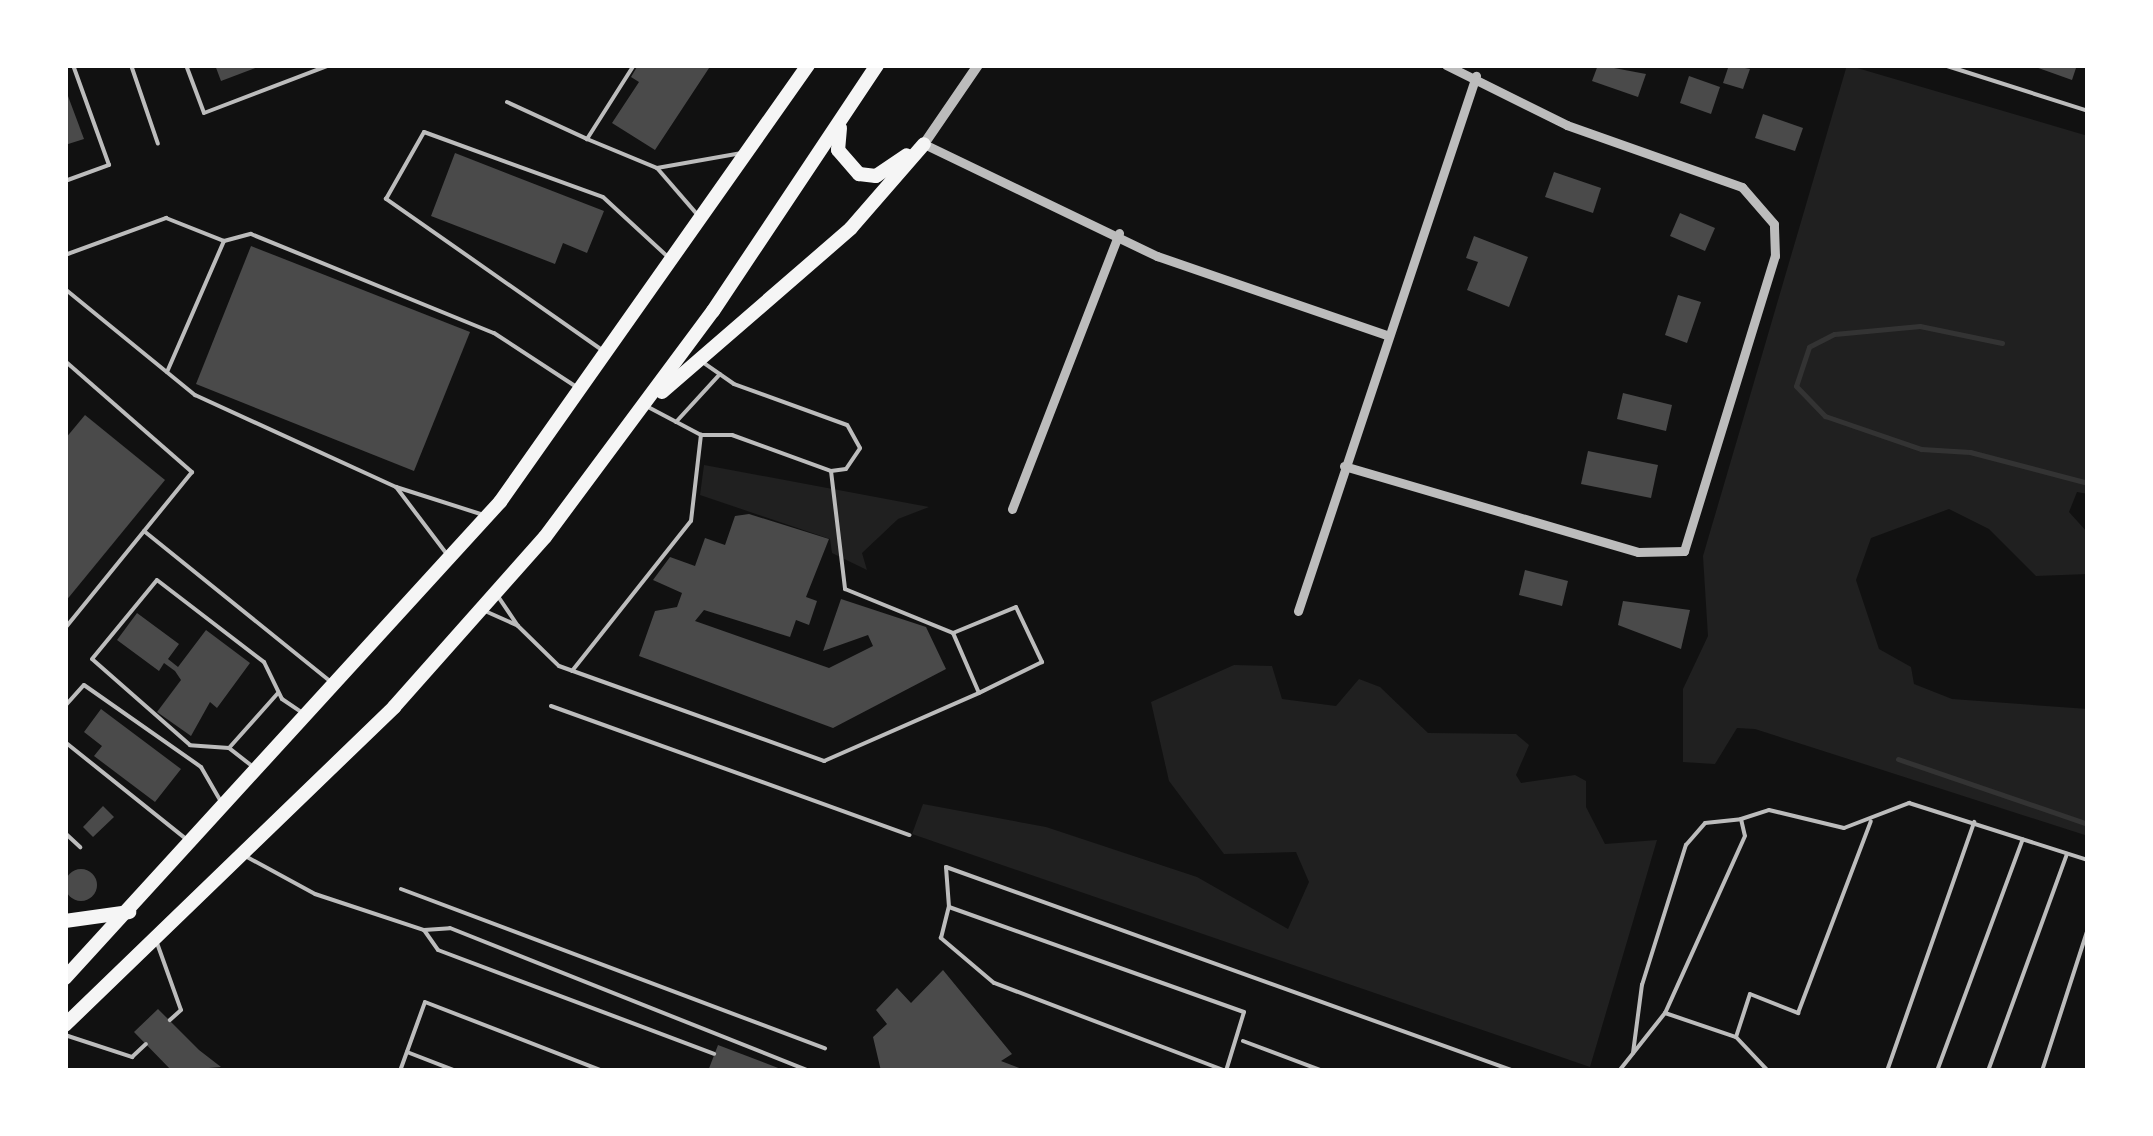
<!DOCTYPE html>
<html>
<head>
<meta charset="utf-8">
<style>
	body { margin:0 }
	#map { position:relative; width:2153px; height:1136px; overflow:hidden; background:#111; font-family:Quicksand,sans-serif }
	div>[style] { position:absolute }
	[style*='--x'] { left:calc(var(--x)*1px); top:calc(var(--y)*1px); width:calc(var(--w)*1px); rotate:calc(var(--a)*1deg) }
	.green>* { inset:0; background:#202020 }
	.stream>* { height:5px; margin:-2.5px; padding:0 2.5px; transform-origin:2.5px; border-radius:2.5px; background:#333 }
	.building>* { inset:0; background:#4a4a4a }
	.round { border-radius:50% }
	.service>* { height:4px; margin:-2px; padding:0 2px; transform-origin:2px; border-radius:2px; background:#bcbcbc }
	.minor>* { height:9px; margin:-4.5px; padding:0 4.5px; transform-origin:4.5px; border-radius:4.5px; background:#bcbcbc }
	.tertiary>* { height:10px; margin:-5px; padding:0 5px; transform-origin:5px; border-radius:5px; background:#bcbcbc }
	.trunk>* { height:14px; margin:-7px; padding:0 7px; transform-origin:7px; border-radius:7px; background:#f5f5f5 }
	span { translate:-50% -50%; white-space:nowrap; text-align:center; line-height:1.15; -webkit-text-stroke:8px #fff; paint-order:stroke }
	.frame { position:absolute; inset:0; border:68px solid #fff; pointer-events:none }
</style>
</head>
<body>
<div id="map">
	<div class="green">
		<i style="clip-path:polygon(1847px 65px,2088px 136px,2088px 494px,2077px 492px,2069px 512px,2088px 533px,2088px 574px,2036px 576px,1989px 529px,1949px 509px,1871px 538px,1856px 580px,1879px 649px,1911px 667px,1914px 684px,1952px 699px,2088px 709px,2088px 836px,1755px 729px,1737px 728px,1715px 764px,1683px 762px,1683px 689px,1708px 636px,1703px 556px)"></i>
		<i style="clip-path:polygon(704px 465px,929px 507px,898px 519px,862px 553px,867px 570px,832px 553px,830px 539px,700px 495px)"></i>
		<i style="clip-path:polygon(1234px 665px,1272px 666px,1282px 699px,1336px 706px,1359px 679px,1380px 687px,1428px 733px,1516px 734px,1529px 745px,1516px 775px,1521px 783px,1575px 775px,1586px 781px,1586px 807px,1605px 844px,1657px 840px,1590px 1067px,912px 834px,923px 804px,1046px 827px,1197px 877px,1288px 929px,1309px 882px,1296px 852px,1224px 854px,1169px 781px,1151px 702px)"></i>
	</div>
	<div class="stream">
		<i style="--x:2002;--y:343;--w:84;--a:-168.3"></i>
		<i style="--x:1920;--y:326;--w:86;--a:174.7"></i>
		<i style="--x:1834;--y:334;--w:28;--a:153"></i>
		<i style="--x:1809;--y:347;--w:41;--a:108.4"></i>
		<i style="--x:1796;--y:386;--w:42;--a:46"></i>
		<i style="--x:1825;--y:416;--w:102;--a:19"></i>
		<i style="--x:1921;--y:449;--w:49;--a:3.5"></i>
		<i style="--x:1970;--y:452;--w:122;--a:14.7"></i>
		<i style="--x:1898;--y:759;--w:201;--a:18.9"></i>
	</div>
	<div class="building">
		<i style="clip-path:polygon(215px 65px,263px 65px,221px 81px)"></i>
		<i style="clip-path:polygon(638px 65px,711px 65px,655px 150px,612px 123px,639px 82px,631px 77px)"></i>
		<i style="clip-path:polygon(1598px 65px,1646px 74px,1638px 97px,1592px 81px)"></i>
		<i style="clip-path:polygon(1729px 65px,1750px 69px,1743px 89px,1723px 83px)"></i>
		<i style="clip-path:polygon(2030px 65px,2077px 65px,2072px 80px)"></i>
		<i style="clip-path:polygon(1689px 76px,1720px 87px,1711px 114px,1680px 103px)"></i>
		<i style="clip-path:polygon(65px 88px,84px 139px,65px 145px)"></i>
		<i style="clip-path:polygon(1763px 114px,1803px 128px,1795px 151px,1755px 138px)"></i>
		<i style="clip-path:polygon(455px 153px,604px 211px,587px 253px,563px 243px,555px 264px,431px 216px)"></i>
		<i style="clip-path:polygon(1554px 172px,1601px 188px,1593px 213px,1545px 197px)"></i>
		<i style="clip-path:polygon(1680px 213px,1715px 228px,1705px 251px,1670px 236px)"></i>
		<i style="clip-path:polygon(1474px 236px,1528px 257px,1509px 307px,1467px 290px,1478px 262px,1466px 258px)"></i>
		<i style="clip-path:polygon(251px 246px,470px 332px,414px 471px,196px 384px)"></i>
		<i style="clip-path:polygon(1678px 295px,1701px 302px,1687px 343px,1665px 335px)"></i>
		<i style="clip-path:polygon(1623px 393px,1672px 405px,1666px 431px,1617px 419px)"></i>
		<i style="clip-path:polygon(85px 415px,165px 480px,65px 602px,65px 439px)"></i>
		<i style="clip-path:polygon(1588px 451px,1658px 465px,1651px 498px,1581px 484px)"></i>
		<i style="clip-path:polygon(749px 514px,829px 539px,806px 597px,817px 601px,809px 625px,796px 620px,790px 637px,704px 610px,695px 621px,829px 668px,873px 646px,868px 635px,823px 651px,841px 599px,926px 627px,946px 669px,833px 728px,639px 656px,655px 611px,677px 607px,682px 593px,653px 580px,670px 557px,695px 566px,705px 538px,725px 545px,735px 516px)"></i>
		<i style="clip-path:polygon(1525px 570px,1568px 581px,1562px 606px,1519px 595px)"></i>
		<i style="clip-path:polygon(1623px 601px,1690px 610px,1681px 649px,1618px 625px)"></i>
		<i style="clip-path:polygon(137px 613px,179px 644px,168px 659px,178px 667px,206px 630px,250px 663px,217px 708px,210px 702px,191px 736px,157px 712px,181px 680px,175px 671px,164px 663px,159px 671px,117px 640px)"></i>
		<i style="clip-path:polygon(101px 709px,181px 769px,155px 802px,94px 756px,102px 746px,84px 732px)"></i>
		<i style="clip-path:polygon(103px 806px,114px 817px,93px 837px,83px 827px)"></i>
		<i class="round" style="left:65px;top:869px;width:32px;height:32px"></i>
		<i style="clip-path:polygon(943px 970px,1012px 1054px,1001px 1061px,1027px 1071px,881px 1071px,873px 1037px,887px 1024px,876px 1010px,897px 988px,911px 1003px)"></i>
		<i style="clip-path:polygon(158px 1009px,199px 1050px,221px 1067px,172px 1071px,134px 1032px)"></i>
		<i style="clip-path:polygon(718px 1045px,786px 1071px,708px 1071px)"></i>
	</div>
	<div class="service">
		<i style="--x:131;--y:65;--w:83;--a:71.1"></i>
		<i style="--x:186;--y:65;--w:51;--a:69.4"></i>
		<i style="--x:204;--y:113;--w:135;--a:-20.9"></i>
		<i style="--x:586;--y:65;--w:8;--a:0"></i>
		<i style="--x:634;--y:65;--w:88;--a:122.4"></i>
		<i style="--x:587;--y:139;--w:76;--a:22.5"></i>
		<i style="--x:657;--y:168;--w:86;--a:-10"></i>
		<i style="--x:1944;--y:65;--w:151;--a:17.7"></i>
		<i style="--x:507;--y:102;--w:88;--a:24.8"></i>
		<i style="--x:657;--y:168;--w:60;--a:49.1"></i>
		<i style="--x:65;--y:181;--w:47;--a:-20"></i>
		<i style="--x:109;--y:165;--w:106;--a:-109.8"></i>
		<i style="--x:65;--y:255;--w:108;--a:-20.1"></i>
		<i style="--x:166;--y:218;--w:62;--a:21.6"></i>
		<i style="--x:224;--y:241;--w:28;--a:-15"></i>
		<i style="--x:251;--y:234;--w:262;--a:22.2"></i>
		<i style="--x:494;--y:333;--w:100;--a:33.2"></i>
		<i style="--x:65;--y:289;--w:168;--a:39.2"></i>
		<i style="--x:195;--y:395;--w:221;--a:24.6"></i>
		<i style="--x:602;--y:350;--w:264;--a:-145"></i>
		<i style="--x:386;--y:199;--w:77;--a:-60.4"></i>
		<i style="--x:424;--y:132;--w:190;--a:20"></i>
		<i style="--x:603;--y:197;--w:90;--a:42.7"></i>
		<i style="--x:65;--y:361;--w:169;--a:41.2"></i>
		<i style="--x:192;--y:472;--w:201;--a:129.1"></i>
		<i style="--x:167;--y:372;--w:143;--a:-66.5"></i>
		<i style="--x:676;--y:422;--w:65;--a:-47.5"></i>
		<i style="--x:701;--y:435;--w:31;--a:0"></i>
		<i style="--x:732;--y:435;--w:105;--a:20"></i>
		<i style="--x:831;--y:471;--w:15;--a:-8"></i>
		<i style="--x:846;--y:469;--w:25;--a:-56"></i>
		<i style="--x:860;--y:448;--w:26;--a:-119"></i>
		<i style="--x:847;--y:425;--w:120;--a:-160.1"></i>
		<i style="--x:734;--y:384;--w:40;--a:-145.1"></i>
		<i style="--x:831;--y:471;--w:119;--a:83.2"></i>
		<i style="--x:845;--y:589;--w:117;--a:22.2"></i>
		<i style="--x:144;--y:531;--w:240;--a:38.9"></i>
		<i style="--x:446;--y:553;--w:83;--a:-127.1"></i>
		<i style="--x:396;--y:487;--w:92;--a:17.7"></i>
		<i style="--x:485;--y:611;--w:36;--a:24"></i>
		<i style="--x:518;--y:626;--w:37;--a:-124"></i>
		<i style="--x:518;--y:626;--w:57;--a:44.3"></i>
		<i style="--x:559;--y:666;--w:282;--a:19.7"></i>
		<i style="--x:824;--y:761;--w:169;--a:-23.7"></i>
		<i style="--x:979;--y:693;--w:65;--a:-113.4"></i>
		<i style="--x:953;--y:633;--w:68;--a:-22.4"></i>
		<i style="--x:1016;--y:607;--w:61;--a:64.7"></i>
		<i style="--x:1042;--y:662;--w:70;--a:153.8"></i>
		<i style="--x:572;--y:671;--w:191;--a:-51.6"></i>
		<i style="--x:691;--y:521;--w:87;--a:-83.4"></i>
		<i style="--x:701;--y:435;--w:62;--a:-152.2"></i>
		<i style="--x:65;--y:706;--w:28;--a:-48"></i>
		<i style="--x:84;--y:685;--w:143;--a:35"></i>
		<i style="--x:201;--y:767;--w:38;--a:60"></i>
		<i style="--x:551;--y:706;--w:381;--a:19.8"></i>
		<i style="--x:65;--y:742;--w:155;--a:38.7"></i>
		<i style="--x:229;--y:748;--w:74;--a:-48.3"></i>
		<i style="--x:252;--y:766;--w:29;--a:-142"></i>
		<i style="--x:229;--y:748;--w:39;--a:-176"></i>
		<i style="--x:190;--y:745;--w:130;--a:-138.7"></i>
		<i style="--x:92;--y:659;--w:102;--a:-50.6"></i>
		<i style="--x:157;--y:580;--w:135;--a:37.5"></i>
		<i style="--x:264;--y:662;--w:41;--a:64.1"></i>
		<i style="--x:282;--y:699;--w:23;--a:34"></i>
		<i style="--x:1741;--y:819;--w:29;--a:-18"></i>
		<i style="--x:1769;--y:810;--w:77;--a:13.5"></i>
		<i style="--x:1844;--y:828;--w:70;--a:-21"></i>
		<i style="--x:1909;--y:803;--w:188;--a:17.7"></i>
		<i style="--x:65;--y:833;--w:21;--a:43"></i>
		<i style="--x:247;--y:857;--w:77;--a:28.6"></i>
		<i style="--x:315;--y:894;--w:115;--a:18.3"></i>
		<i style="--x:424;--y:930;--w:26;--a:-4"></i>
		<i style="--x:450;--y:928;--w:387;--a:21.7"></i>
		<i style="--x:401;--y:889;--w:453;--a:20.6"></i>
		<i style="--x:949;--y:907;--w:313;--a:19.6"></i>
		<i style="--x:1244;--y:1012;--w:62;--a:107"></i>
		<i style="--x:1226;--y:1071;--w:248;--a:-159.2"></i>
		<i style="--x:994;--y:983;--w:70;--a:-139.7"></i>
		<i style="--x:941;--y:938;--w:32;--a:-76"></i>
		<i style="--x:949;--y:907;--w:40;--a:-94.3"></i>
		<i style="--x:946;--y:867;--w:604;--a:19.76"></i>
		<i style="--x:424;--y:930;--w:24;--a:55"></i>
		<i style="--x:438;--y:950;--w:295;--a:20.6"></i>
		<i style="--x:157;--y:943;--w:71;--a:70.3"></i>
		<i style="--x:181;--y:1010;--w:15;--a:138"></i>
		<i style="--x:65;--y:1035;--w:71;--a:18.2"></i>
		<i style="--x:132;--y:1057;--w:19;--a:-43"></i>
		<i style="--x:1736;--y:1037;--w:45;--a:-72"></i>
		<i style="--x:1750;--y:994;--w:52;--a:21.6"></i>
		<i style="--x:1798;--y:1013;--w:205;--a:-69.2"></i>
		<i style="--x:1243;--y:1041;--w:85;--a:20.6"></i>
		<i style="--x:407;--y:1052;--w:53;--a:21.2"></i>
		<i style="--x:1633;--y:1053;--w:69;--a:-82.5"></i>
		<i style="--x:1642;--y:985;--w:147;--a:-72.6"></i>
		<i style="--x:1686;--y:845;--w:29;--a:-49"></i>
		<i style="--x:1705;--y:823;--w:36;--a:-6"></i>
		<i style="--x:1741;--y:819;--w:17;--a:77"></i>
		<i style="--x:1745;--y:836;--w:194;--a:114.3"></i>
		<i style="--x:400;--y:1071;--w:73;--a:-70.1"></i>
		<i style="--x:425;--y:1002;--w:191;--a:21.2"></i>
		<i style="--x:1619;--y:1071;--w:74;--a:-51.6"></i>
		<i style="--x:1665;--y:1013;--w:75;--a:18.7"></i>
		<i style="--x:1736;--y:1037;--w:47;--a:46.7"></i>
		<i style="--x:1887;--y:1071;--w:264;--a:-70.7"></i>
		<i style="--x:1937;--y:1071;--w:247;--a:-69.7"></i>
		<i style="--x:1988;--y:1071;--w:231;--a:-70"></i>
		<i style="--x:2042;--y:1071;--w:149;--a:-72.1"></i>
	</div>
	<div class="minor">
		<i style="--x:924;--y:144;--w:259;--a:25.7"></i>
		<i style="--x:1157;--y:256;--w:242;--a:19"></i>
		<i style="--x:1344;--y:466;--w:306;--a:16.3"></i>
		<i style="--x:1638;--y:552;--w:46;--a:-1.2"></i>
		<i style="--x:1684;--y:551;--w:309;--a:-72.9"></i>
		<i style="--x:1775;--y:256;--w:32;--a:-92"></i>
		<i style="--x:1774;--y:224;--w:49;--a:-130.9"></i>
		<i style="--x:1742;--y:187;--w:186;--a:-160.5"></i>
		<i style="--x:1567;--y:125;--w:135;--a:-153.6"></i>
		<i style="--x:1012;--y:509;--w:296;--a:-68.8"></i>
		<i style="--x:1298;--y:611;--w:564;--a:-71.6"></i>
	</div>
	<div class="tertiary">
		<i style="--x:924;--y:144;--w:96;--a:-55.6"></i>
	</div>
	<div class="trunk">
		<i style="--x:840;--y:128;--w:22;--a:95"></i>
		<i style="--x:838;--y:150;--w:32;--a:49"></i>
		<i style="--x:859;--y:174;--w:17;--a:7"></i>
		<i style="--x:876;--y:176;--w:37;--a:-34"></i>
		<i style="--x:662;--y:392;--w:250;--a:-40.9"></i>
		<i style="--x:851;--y:228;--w:111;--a:-49"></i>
		<i style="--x:65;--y:921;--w:65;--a:-8"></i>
		<i style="--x:65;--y:978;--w:645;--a:-47.58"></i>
		<i style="--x:500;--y:502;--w:535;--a:-54.82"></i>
		<i style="--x:65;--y:1025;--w:458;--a:-44"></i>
		<i style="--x:394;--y:707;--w:227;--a:-48.4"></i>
		<i style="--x:545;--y:537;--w:282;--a:-53.4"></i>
		<i style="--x:713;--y:311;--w:296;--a:-56.3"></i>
	</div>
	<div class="frame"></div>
</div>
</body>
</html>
